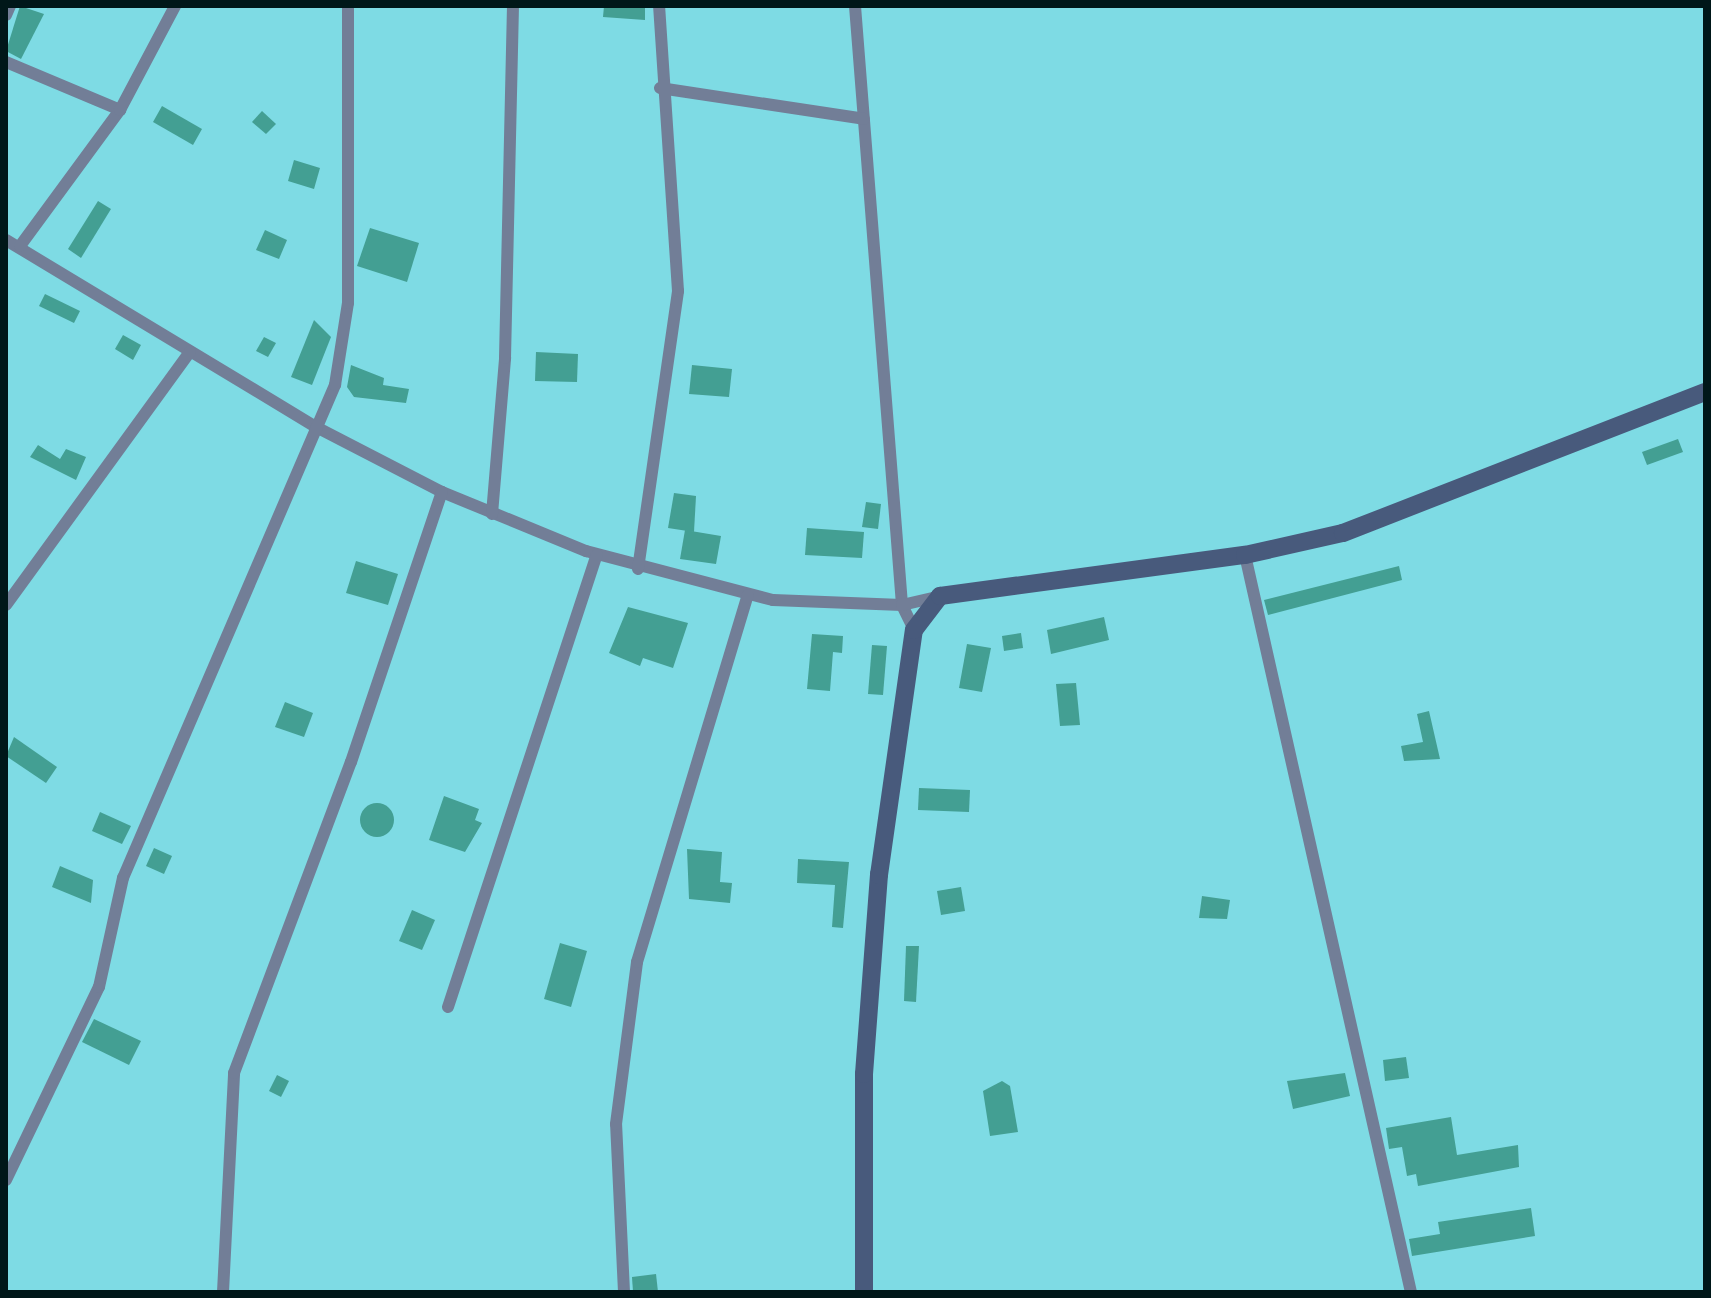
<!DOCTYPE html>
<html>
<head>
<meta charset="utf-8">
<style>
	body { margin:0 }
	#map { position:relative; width:1711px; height:1298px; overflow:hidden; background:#7edbe4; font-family:Helvetica,sans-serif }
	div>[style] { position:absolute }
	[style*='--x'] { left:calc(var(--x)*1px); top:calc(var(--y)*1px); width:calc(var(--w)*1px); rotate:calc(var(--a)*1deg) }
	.building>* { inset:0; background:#439f93 }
	.round { border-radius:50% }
	.street>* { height:12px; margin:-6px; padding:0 6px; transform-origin:6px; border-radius:6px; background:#727e97 }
	.secondary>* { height:18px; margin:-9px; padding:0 9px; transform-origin:9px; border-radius:9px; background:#485a7c }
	span { translate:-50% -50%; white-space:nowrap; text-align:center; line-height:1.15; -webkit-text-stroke:7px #8be8f2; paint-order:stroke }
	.frame { position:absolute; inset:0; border:8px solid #001719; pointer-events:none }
</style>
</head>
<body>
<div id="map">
	<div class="building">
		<i style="clip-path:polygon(20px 6px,44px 14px,21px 59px,6px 51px)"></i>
		<i style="clip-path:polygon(604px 6px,645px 6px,645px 20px,603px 17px)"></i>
		<i style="clip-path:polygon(162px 106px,202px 129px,193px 145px,153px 122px)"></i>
		<i style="clip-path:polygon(262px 111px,276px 124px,266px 134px,252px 122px)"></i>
		<i style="clip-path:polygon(294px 160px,320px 168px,314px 189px,288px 181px)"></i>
		<i style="clip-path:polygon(98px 201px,111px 209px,81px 258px,68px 249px)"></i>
		<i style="clip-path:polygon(370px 228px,419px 243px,407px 282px,357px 266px)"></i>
		<i style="clip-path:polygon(265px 230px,287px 240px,279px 259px,256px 250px)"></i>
		<i style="clip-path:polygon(45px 294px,80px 311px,74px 323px,39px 306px)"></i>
		<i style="clip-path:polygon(314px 320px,331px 337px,312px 385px,291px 377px)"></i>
		<i style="clip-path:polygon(123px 335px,141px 345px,133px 360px,115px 349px)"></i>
		<i style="clip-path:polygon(264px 337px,276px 343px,268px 357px,256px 351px)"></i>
		<i style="clip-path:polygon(536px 352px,578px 354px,577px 382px,535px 381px)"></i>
		<i style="clip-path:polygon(351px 365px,384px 378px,383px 385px,409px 389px,406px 403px,354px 397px,347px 387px)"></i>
		<i style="clip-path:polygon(692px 365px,732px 369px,729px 397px,689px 394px)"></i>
		<i style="clip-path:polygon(1678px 439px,1683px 452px,1647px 465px,1642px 452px)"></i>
		<i style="clip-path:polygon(38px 445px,60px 459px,66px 449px,86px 457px,76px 480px,30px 457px)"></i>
		<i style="clip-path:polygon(674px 493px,696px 496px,694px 532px,668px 528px)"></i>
		<i style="clip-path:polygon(866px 502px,881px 504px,878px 529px,862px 527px)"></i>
		<i style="clip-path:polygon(807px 528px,864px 532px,862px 558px,805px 555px)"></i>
		<i style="clip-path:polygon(685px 530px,721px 536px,716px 564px,680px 559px)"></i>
		<i style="clip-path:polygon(356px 561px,398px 574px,388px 605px,346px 593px)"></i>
		<i style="clip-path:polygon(1399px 566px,1402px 580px,1268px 615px,1264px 600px)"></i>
		<i style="clip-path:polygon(628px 607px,688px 623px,673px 668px,643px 658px,640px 666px,609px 653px)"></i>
		<i style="clip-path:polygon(1104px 617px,1109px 640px,1051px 654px,1047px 630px)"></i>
		<i style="clip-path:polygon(1021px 633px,1023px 648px,1004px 651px,1002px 636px)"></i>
		<i style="clip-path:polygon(812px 634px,843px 636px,842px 653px,833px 652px,830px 691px,807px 689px)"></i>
		<i style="clip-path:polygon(967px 644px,991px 648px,982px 692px,959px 688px)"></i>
		<i style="clip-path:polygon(872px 645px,887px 646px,883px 695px,868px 694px)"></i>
		<i style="clip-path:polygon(1076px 683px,1080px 725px,1060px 726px,1056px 684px)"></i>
		<i style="clip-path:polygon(285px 702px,313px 713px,304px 737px,275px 727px)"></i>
		<i style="clip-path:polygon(1429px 711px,1440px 759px,1404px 761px,1401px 746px,1423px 742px,1417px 714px)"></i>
		<i style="clip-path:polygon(14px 737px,57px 767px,46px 783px,6px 756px)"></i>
		<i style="clip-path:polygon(919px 788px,970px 790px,969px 812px,918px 810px)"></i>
		<i style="clip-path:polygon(444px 796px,479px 809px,475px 820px,482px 823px,465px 852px,429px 840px)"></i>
		<i class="round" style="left:360px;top:803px;width:34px;height:34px"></i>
		<i style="clip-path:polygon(100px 812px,131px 826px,122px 844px,92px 831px)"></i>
		<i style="clip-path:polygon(154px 848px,172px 856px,164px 874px,146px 866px)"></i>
		<i style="clip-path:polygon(687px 849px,722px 852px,720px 882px,732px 883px,730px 903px,689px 899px)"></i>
		<i style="clip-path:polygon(798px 859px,849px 862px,843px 928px,832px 927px,835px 885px,797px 883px)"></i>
		<i style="clip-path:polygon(60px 866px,93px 880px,91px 903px,52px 887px)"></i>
		<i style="clip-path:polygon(961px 887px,965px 911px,941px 915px,937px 891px)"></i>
		<i style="clip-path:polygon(1202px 896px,1230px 900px,1227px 919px,1199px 918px)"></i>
		<i style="clip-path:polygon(412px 910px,435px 920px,422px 950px,399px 941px)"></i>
		<i style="clip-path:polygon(560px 943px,587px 951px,571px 1007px,544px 999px)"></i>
		<i style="clip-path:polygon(906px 946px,919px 946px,916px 1002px,904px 1001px)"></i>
		<i style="clip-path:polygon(94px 1019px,141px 1041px,129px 1065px,82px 1042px)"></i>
		<i style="clip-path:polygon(1406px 1057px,1409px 1078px,1385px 1081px,1383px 1060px)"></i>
		<i style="clip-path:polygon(1345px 1073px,1350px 1096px,1293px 1109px,1287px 1081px)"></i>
		<i style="clip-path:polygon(277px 1075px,289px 1081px,281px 1097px,269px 1091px)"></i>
		<i style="clip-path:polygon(1002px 1081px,1010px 1086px,1018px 1132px,990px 1136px,983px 1091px)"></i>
		<i style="clip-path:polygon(1451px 1117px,1457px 1155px,1518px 1145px,1519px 1167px,1418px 1186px,1416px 1174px,1407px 1176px,1402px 1147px,1389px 1149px,1386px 1128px)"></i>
		<i style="clip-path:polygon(1531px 1208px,1535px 1236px,1412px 1256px,1409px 1239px,1440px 1234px,1438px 1222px)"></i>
		<i style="clip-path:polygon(656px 1274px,658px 1292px,633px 1292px,632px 1277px)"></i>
	</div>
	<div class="street">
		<i style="--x:855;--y:6;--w:601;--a:85.51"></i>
		<i style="--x:902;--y:605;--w:28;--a:64"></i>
		<i style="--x:6;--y:15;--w:10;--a:-66"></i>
		<i style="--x:6;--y:62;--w:124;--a:22.8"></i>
		<i style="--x:660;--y:88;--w:206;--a:8.6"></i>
		<i style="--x:6;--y:240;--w:364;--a:31.1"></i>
		<i style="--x:318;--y:428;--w:140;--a:27.3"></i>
		<i style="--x:442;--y:492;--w:156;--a:22.3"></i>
		<i style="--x:586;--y:551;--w:193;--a:14.7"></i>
		<i style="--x:773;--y:600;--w:129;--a:2.2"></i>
		<i style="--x:902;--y:605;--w:39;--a:-13"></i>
		<i style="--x:20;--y:246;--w:169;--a:-53.7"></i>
		<i style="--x:120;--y:110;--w:118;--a:-62.1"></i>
		<i style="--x:492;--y:514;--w:157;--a:-85.2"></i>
		<i style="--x:505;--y:358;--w:352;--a:-88.7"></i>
		<i style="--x:1245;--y:555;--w:755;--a:77.31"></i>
		<i style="--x:638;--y:569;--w:281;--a:-81.8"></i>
		<i style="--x:678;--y:291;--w:286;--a:-93.8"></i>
		<i style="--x:6;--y:605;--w:313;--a:-54"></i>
		<i style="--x:448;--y:1007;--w:476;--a:-71.8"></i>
		<i style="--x:6;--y:1180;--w:214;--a:-64.3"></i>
		<i style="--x:99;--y:987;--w:112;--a:-77.6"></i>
		<i style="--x:123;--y:878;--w:537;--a:-66.73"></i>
		<i style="--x:335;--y:385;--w:83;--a:-81"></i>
		<i style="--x:348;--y:303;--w:297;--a:-90"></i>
		<i style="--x:223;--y:1292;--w:219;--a:-87.1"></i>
		<i style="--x:234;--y:1073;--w:332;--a:-69.4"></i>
		<i style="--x:351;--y:762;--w:285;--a:-71.4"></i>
		<i style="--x:624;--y:1292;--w:168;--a:-92.7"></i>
		<i style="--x:616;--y:1124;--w:163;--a:-82.6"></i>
		<i style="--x:637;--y:962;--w:383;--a:-73.2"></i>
	</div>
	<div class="secondary">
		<i style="--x:864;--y:1292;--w:218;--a:-90"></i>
		<i style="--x:864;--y:1074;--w:200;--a:-85.7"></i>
		<i style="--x:879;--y:875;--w:247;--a:-81.9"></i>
		<i style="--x:914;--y:630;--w:43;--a:-52.6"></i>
		<i style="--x:940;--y:596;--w:308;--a:-7.7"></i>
		<i style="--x:1245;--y:555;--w:100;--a:-12.7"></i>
		<i style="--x:1343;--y:533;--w:388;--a:-21.3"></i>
	</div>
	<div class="frame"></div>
</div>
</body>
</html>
